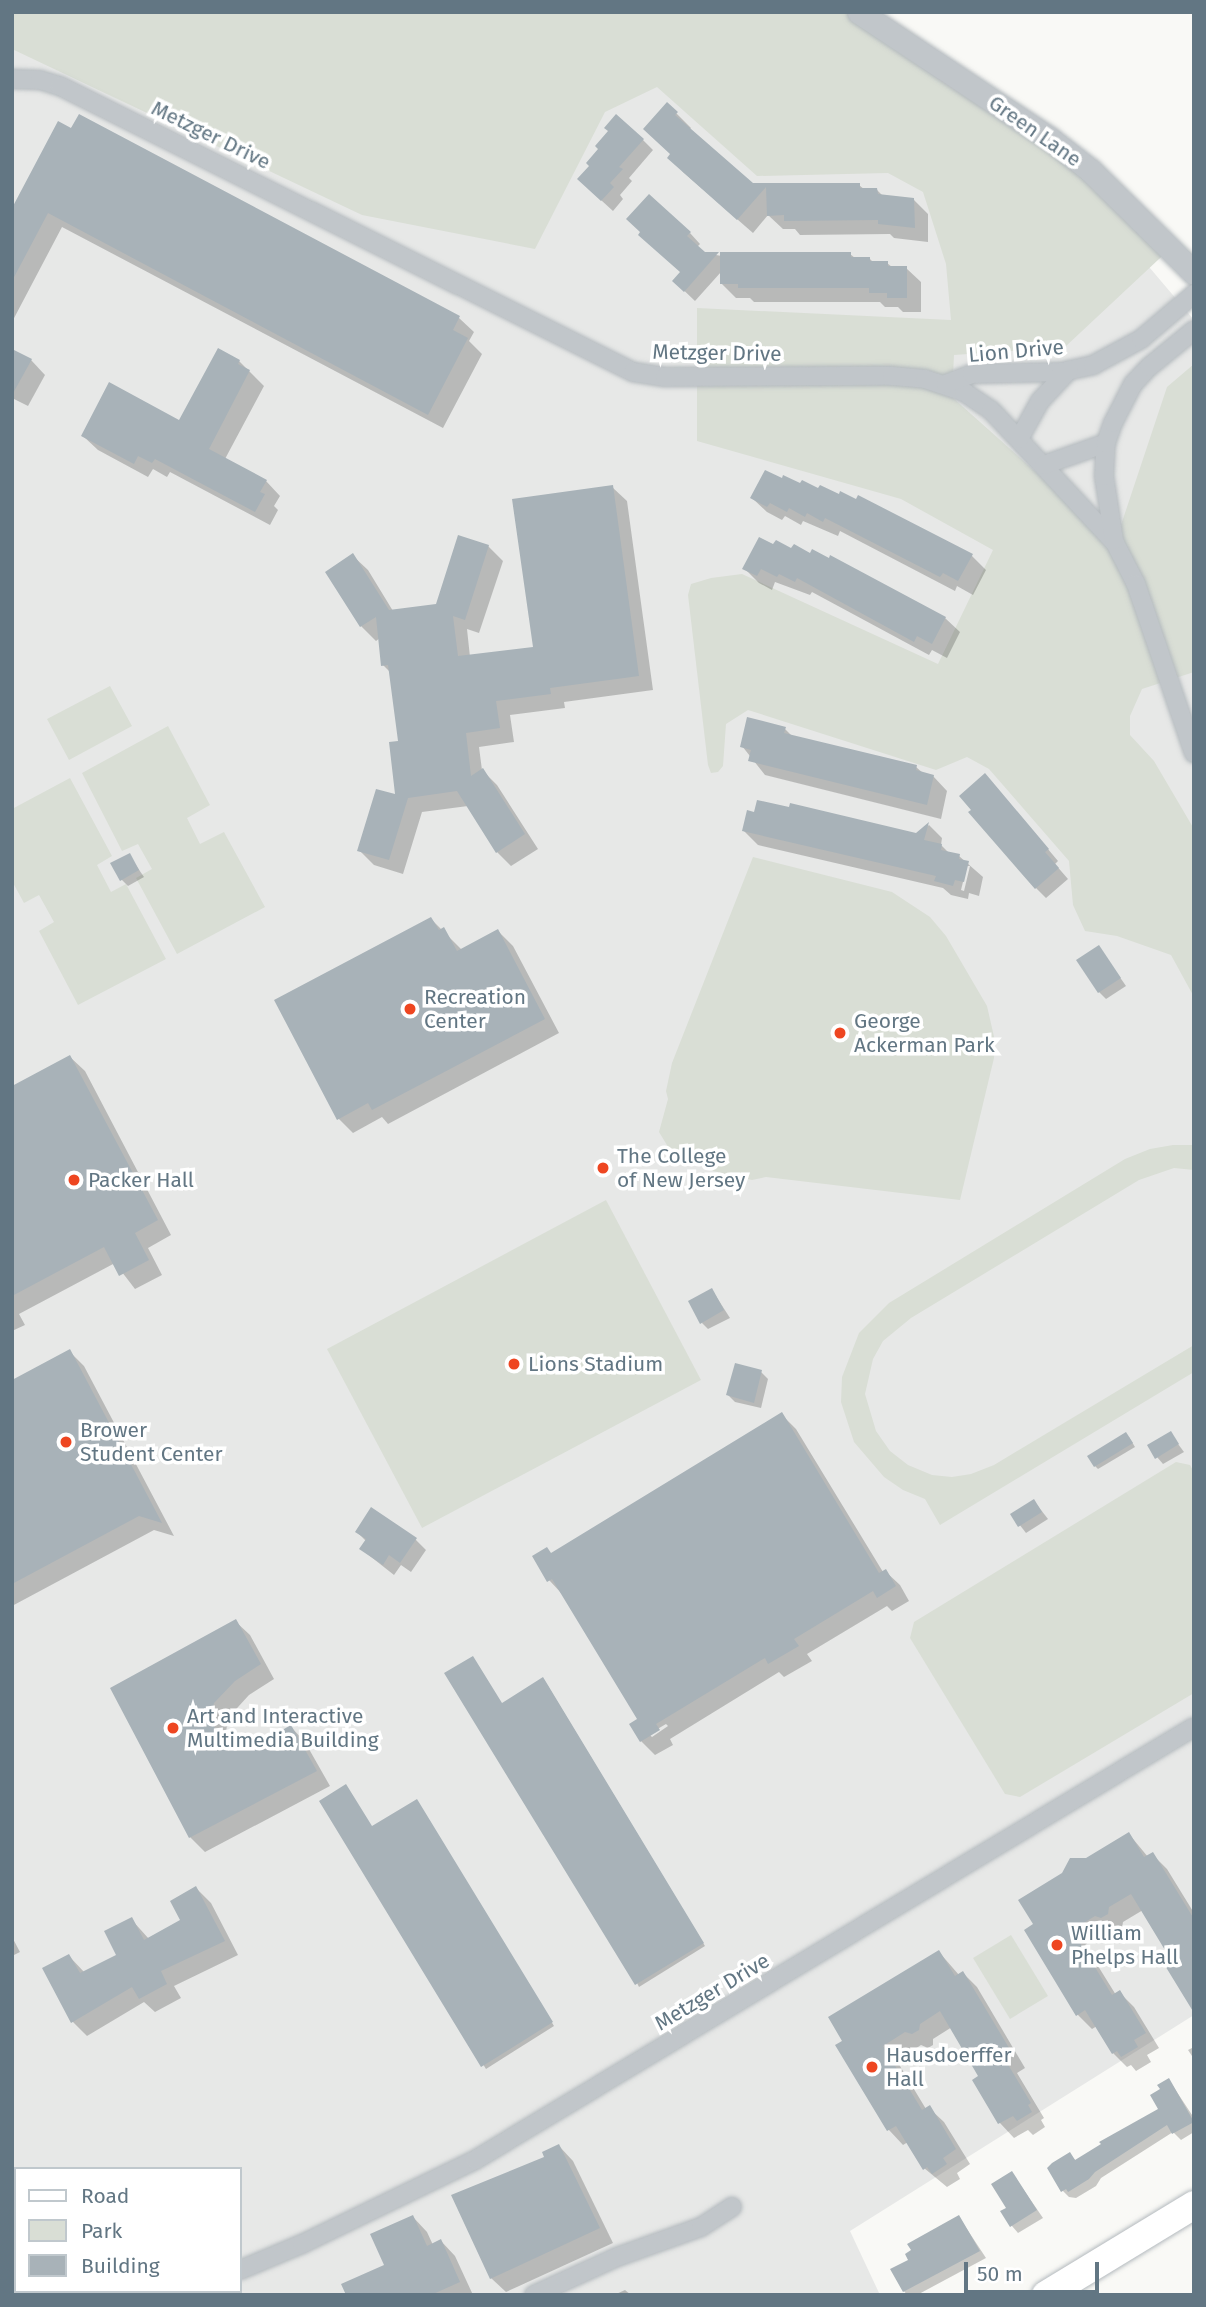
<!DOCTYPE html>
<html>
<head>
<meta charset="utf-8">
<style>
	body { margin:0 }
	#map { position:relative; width:1206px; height:2307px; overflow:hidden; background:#f9f9f6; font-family:"Fira Sans",sans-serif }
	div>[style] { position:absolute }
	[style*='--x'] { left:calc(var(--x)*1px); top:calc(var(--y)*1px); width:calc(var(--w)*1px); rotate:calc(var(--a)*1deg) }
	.built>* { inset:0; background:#e7e8e7 }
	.green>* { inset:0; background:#d9ded5 }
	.shadow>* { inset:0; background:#0003 }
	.building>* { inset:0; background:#a8b2b8 }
	.roads { filter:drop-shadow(0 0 2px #b4babe) drop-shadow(0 0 2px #b4babe) }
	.minor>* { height:18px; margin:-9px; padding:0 9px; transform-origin:9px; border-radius:9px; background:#c1c6ca }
	.tertiary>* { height:23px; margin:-11.5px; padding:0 11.5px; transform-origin:11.5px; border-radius:11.5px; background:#c1c6ca }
	.primary>* { height:28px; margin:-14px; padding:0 14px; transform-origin:14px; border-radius:14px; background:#fff }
	.dots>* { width:19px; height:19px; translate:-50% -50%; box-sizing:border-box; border:4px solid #fff; border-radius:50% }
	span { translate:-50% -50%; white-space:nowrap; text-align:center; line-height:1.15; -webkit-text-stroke:7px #fff; paint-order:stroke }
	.street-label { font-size:21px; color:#627683 }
	.poi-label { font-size:21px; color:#627683 }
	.left { translate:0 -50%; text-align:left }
	.frame { position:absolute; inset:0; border:14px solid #627683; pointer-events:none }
	.legend { position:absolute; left:14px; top:2167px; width:228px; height:126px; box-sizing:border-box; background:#fff; border:2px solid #c0c8cd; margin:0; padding:9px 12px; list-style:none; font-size:21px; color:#627683 }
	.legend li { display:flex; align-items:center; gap:14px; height:35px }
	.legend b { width:35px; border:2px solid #c0c8cd }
	.scale { position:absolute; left:964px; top:2262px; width:135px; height:32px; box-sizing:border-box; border:4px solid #627683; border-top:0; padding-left:9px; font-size:21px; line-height:24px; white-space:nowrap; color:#627683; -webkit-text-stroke:5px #fff; paint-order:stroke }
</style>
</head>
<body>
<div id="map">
	<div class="built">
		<i style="clip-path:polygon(evenodd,694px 12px,1122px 235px,1194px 320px,1194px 2015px,850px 2231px,880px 2295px,12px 2295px,12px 18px,694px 12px,16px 2169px,240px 2169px,240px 2291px,16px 2291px,16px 2169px)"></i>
	</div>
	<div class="green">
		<i style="clip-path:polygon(12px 12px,858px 12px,1174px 245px,1065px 347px,954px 355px,952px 397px,1115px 543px,1167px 387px,1194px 364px,1194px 672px,1142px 689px,1130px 716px,1130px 735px,1154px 761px,1194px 829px,1194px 997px,1171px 955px,1117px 936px,1085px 931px,1073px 905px,1069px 861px,989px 769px,967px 757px,936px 770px,748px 710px,726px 724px,723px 766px,718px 772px,711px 773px,708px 765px,688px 595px,691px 584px,711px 578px,742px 574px,938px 664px,993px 550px,901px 499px,697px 441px,697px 308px,951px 320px,946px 264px,923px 192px,888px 173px,757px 176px,657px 87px,605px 112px,535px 249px,362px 215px,12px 49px)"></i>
		<i style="clip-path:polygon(110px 686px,132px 726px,69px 760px,47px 719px)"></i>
		<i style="clip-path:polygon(168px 726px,210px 805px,187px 818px,200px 844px,224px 832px,265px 907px,177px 954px,136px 878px,152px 869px,138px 844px,122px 851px,82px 773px)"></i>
		<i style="clip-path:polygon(70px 778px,112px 856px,97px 865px,111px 892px,126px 884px,166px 959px,78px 1005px,39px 931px,54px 922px,39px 895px,24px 903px,12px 881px,12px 809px)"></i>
		<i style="clip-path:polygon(753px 857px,892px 892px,930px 917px,946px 936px,987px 1006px,995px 1041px,994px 1058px,960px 1200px,766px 1177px,752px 1180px,713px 1171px,704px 1163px,673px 1155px,659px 1132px,668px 1099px,666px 1091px,672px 1063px)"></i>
		<i style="clip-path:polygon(1173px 1145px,1194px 1145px,1194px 1170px,1174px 1168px,1139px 1180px,911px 1318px,883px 1341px,873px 1359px,865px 1394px,876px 1431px,890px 1451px,908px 1465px,932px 1475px,952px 1477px,971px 1474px,994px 1465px,1194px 1345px,1194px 1372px,940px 1525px,925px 1499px,903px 1490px,884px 1477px,854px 1442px,841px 1402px,842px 1377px,859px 1333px,889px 1303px,1125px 1159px,1150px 1149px)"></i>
		<i style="clip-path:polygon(606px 1200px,701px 1380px,422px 1528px,327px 1349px)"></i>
		<i style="clip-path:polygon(1176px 1462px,1190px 1465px,1194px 1472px,1194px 1693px,1020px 1797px,1005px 1794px,910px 1638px,914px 1622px)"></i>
		<i style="clip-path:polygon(1011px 1935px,1048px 1996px,1010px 2019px,973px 1958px)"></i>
	</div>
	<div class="shadow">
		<i style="clip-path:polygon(667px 104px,691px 128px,689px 130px,753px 185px,859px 185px,865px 190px,877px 190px,883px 196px,914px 200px,928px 214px,928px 242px,894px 238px,890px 234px,800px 235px,795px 229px,783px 229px,768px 215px,753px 233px,683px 172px,672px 154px)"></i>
		<i style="clip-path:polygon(80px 116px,459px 318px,474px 332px,469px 341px,482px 354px,443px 428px,62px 227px,12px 322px,12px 209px)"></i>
		<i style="clip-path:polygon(610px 131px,643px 140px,653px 150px,629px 178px,632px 181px,620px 195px,623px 199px,613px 211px,590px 190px,591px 166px)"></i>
		<i style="clip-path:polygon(690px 233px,700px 244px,697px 247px,704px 253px,722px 256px,850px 254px,855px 258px,869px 258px,874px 263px,887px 263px,892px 267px,906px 268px,921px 282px,921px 312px,903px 312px,898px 307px,885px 307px,880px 302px,754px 302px,750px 298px,736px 298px,721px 283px,721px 272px,695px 301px,674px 281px,682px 273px,651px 245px)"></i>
		<i style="clip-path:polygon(12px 351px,31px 360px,45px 375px,28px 406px,12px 398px)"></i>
		<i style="clip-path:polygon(239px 361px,264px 386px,225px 459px,266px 481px,280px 496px,274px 506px,278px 510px,270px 525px,170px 472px,167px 477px,153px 469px,148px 477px,98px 450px,83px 436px,180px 422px)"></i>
		<i style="clip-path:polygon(801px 486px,839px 497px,972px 556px,986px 570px,973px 595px,957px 586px,955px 591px,840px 531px,838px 536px,803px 521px,801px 525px,785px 516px,782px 520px,767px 512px,752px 498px)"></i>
		<i style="clip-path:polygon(612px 487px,627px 501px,653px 690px,564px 702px,565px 708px,510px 715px,514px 742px,479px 747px,482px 770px,497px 785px,538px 849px,511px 866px,497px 852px,468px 806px,422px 812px,403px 874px,374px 865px,359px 850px,397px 797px,400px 742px,391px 673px,383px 665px,380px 638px,376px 641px,361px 626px,327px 572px,353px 556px,368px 570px,393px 611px,437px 606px,488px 546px,503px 561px,479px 633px,467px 629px,470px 657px,535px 648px)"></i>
		<i style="clip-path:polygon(760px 539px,945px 618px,960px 632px,947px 658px,932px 650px,929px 655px,812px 592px,810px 595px,775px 582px,772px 590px,759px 583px,744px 568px)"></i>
		<i style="clip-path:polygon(785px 729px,793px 737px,916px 767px,924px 774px,933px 776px,947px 791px,941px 819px,765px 775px,742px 746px)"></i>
		<i style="clip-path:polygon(995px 786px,1058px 861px,1055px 864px,1068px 879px,1046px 898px,1036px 888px)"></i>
		<i style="clip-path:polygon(evenodd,929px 825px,942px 838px,941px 845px,949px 853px,959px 856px,983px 877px,979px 896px,969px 893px,968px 899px,951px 895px,943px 888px,758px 845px,744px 831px,917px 835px,929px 825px,967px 866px,970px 866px,964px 891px,961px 890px,967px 866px)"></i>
		<i style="clip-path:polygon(129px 855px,144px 877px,128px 886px,121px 879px)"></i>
		<i style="clip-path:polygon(431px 919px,462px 950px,498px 931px,513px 946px,559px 1033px,388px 1124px,382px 1117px,353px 1133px,338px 1118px)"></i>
		<i style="clip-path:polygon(1099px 947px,1126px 986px,1106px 999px,1099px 992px)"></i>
		<i style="clip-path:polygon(70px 1057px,85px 1071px,171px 1235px,148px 1248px,162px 1275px,135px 1289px,115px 1263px,19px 1314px,25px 1325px,12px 1331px,12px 1088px)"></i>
		<i style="clip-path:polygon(712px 1290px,730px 1318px,708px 1329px,702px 1323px)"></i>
		<i style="clip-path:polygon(69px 1351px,84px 1366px,174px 1536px,154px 1530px,12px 1606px,12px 1382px)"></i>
		<i style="clip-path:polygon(761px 1372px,768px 1379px,761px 1408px,735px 1402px,728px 1395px)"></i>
		<i style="clip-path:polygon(evenodd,781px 1414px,796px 1429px,883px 1572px,885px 1571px,900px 1585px,909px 1601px,892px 1611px,887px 1606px,807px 1654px,812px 1661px,784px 1677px,779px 1672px,670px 1739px,673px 1745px,655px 1755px,641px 1741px,639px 1720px,563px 1595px,549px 1580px,552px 1554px,781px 1414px,666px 1724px,668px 1726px,652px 1737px,649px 1734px,666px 1724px)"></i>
		<i style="clip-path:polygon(1170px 1433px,1184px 1452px,1163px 1464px,1157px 1457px)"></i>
		<i style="clip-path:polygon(1129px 1437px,1135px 1447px,1098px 1469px,1095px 1466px)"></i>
		<i style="clip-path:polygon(1034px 1501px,1048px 1519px,1026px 1533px,1012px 1515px)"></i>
		<i style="clip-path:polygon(357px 1532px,416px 1540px,426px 1550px,411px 1572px,401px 1565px,394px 1575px,361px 1549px,366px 1541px)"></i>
		<i style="clip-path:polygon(235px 1621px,250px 1635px,274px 1679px,249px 1695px,228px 1718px,225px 1740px,236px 1743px,263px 1740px,291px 1727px,305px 1742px,330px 1786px,205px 1852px,190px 1837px,112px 1689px)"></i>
		<i style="clip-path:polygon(546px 1683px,705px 1946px,639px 1987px,502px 1704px)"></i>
		<i style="clip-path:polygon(321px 1802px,372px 1828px,419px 1804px,554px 2026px,486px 2069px)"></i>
		<i style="clip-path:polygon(1129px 1834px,1148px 1857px,1152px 1854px,1167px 1869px,1194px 1913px,1194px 2008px,1173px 1960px,1143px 1910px,1123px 1922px,1122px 1928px,1117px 1932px,1110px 1930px,1085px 1945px,1116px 1995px,1120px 1993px,1134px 2007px,1159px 2048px,1147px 2055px,1151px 2062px,1136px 2071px,1131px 2065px,1127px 2067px,1113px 2053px,1097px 2026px,1092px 2029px,1078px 2015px,1035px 1925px,1086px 1860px)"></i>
		<i style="clip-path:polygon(196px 1888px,211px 1903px,238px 1955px,174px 1986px,181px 1998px,155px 2012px,144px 2002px,87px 2036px,73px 2022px,44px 1969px,69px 1956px,85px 1973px,118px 1955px,131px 1919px,149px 1939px,182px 1921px)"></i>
		<i style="clip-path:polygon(12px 1937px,20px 1952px,12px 1956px)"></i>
		<i style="clip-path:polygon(939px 1952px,959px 1975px,963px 1973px,977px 1987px,1025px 2068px,1017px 2073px,1044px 2118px,1041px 2120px,1045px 2127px,1033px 2135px,1028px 2130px,1014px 2138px,1000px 2123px,974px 2080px,980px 2077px,952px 2027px,933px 2039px,933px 2045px,928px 2048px,921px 2045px,897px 2061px,926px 2109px,929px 2108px,944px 2122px,970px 2164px,957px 2173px,960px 2179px,947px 2187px,924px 2168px,908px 2142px,903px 2145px,889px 2130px,837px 2046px)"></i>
		<i style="clip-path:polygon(1194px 2047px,1194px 2059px,1188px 2050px)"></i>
		<i style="clip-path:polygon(1169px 2080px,1194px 2118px,1194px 2132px,1181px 2140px,1173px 2132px,1101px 2178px,1096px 2186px,1076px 2198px,1069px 2197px,1063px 2191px,1070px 2154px,1076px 2161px,1160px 2110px,1162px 2090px)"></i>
		<i style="clip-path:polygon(559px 2146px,573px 2161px,613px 2243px,506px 2292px,491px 2278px,546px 2158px)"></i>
		<i style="clip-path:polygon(1012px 2173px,1043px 2218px,1018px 2233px,1012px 2226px,1008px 2209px)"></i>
		<i style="clip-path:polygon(413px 2217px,427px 2232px,433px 2245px,441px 2241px,455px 2256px,473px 2295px,348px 2295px,386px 2266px)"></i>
		<i style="clip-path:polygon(959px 2217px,986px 2258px,917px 2295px,907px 2295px,904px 2291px,910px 2260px)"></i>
		<i style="clip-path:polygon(625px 2290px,631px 2295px,614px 2295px)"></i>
	</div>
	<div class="building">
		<i style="clip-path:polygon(667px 102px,678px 112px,675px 115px,753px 183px,860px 183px,860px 188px,877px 188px,878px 194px,914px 198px,915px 228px,878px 224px,878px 220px,784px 221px,784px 215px,767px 216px,766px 187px,737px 220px,667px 158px,670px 154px,643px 129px)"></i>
		<i style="clip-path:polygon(79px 114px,460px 316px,453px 330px,468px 338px,428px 415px,48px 213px,12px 281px,12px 208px,58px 121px,71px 128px)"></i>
		<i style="clip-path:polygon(616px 114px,644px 139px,619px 167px,623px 169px,610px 183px,614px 187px,601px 201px,577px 179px,589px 166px,586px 163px,598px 149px,595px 146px,608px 131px,604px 128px)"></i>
		<i style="clip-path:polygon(649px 194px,691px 232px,687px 236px,705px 252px,719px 252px,684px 292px,672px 281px,680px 272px,638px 235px,640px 232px,626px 219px)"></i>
		<i style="clip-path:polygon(720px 252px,851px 252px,851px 257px,870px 257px,870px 261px,888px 261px,888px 266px,907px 266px,907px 298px,887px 298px,887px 293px,869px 293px,869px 288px,738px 288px,738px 284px,720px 284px)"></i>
		<i style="clip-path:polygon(218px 348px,240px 360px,238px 364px,250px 370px,209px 449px,267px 480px,260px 492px,265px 494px,255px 512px,155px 459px,152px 463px,138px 456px,134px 464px,81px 436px,109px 382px,179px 420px)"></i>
		<i style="clip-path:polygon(12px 349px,32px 359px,12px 395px)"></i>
		<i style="clip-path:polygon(765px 470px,782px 478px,783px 475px,800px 483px,802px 480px,818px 488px,820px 485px,839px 494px,840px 491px,856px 499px,858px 495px,973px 554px,958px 581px,943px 573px,940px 577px,825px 518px,823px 522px,807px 513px,805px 517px,789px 508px,787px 512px,770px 503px,767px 507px,750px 498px)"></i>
		<i style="clip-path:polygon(613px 485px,639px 676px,550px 688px,551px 694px,496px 701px,500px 728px,466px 733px,471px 776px,483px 768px,525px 834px,496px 853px,457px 791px,408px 798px,389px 860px,357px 851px,376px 789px,395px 794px,389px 742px,398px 741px,388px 665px,381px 666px,376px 617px,360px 627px,325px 572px,353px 553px,389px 610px,436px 604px,458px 535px,489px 545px,465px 620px,453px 616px,458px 656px,533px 647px,512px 499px)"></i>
		<i style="clip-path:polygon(759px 537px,773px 544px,776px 540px,791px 548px,794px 544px,810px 553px,812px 549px,829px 558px,830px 555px,946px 617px,932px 644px,917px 636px,914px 642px,797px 578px,795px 582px,779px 574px,777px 577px,761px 569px,757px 576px,742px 569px)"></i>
		<i style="clip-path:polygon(747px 717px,786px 727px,784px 733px,917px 765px,916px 770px,934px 775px,927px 805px,748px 761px,751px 750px,740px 747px)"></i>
		<i style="clip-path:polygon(985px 773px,1049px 849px,1045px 852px,1059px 868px,1035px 889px,968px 812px,971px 810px,959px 796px)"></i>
		<i style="clip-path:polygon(757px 800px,789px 807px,790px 803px,916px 833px,929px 822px,924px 840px,942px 844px,941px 850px,960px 854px,959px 859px,969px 861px,964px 882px,955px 880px,953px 886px,934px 881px,936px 876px,742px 831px,747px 810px,754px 812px)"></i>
		<i style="clip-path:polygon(130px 853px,139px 870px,120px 881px,110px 863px)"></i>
		<i style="clip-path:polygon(431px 917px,439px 930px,444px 927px,457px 951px,498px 929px,545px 1019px,372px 1110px,368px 1103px,337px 1120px,274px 1000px)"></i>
		<i style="clip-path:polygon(1099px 945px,1121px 978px,1098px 993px,1076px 960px)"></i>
		<i style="clip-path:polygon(70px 1055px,158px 1220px,135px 1233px,149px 1260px,119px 1276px,104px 1247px,12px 1296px,12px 1086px)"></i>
		<i style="clip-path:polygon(712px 1288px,724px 1310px,700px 1324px,688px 1301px)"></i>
		<i style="clip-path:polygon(70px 1349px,162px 1523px,139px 1516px,12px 1584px,12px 1380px)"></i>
		<i style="clip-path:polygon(735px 1363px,762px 1370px,754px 1403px,726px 1395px)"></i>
		<i style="clip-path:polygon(782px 1412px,879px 1573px,886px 1569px,896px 1586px,877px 1598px,873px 1591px,794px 1639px,799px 1646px,768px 1664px,765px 1658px,656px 1724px,660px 1730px,640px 1742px,629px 1724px,637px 1719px,552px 1579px,547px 1582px,532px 1556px,547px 1547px,551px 1553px)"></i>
		<i style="clip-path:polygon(1171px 1431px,1179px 1444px,1155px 1459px,1147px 1445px)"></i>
		<i style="clip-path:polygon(1126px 1432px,1133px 1443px,1094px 1467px,1087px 1456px)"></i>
		<i style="clip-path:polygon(1034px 1499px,1042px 1512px,1018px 1527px,1010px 1514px)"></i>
		<i style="clip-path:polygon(371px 1507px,417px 1538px,400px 1563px,389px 1555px,383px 1565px,359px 1549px,366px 1539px,355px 1532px)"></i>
		<i style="clip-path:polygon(236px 1619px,261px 1664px,235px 1681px,214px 1703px,211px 1716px,216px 1731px,228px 1739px,250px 1741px,277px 1733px,291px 1725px,317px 1771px,189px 1838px,110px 1688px)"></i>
		<i style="clip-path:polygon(473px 1656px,502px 1703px,543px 1677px,704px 1943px,635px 1985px,444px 1673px)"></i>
		<i style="clip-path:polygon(346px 1784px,372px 1826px,417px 1799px,553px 2022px,481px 2067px,319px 1801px)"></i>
		<i style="clip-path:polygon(1129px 1832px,1144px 1857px,1153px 1852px,1194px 1919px,1194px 2013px,1164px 1964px,1171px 1960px,1131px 1894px,1109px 1907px,1108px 1914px,1101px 1918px,1095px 1916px,1072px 1930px,1112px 1995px,1120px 1990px,1146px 2033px,1134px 2040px,1138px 2047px,1121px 2057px,1117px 2051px,1112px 2054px,1085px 2010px,1076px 2016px,1024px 1930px,1033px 1924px,1018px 1900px,1062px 1873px,1070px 1858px,1086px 1858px)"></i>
		<i style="clip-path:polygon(196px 1886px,225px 1941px,161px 1971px,167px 1984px,139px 1999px,132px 1987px,71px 2023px,42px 1968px,69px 1954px,80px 1973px,116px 1955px,104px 1931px,132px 1917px,144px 1940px,180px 1920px,170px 1901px)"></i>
		<i style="clip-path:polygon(939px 1950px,955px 1976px,963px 1971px,1012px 2053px,1004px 2058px,1031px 2103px,1028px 2105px,1032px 2112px,1017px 2121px,1013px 2116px,998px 2124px,972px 2080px,978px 2076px,940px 2011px,920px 2024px,919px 2030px,912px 2034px,905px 2032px,883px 2046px,922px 2110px,930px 2105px,956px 2149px,943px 2158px,947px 2164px,932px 2174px,927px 2167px,923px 2170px,896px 2126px,887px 2131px,835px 2045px,842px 2041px,828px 2017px)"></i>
		<i style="clip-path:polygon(1169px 2078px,1194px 2122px,1172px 2134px,1167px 2125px,1095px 2172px,1089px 2179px,1068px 2192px,1066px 2189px,1061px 2192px,1047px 2168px,1052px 2163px,1070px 2152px,1075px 2160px,1101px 2144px,1099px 2142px,1158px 2109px,1150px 2095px,1160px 2089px,1157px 2085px)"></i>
		<i style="clip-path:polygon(559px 2144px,600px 2228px,490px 2279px,451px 2195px,544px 2157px,542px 2152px)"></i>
		<i style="clip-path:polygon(1012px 2171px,1037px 2210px,1010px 2227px,1000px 2211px,1006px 2208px,991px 2184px)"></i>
		<i style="clip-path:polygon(413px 2215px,427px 2246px,441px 2239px,460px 2282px,431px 2295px,346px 2295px,341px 2284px,384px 2265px,370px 2234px)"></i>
		<i style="clip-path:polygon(959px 2215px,980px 2251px,903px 2292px,890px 2269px,908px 2260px,905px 2254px,911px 2250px,907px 2244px)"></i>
	</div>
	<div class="roads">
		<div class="minor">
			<i style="--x:12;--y:79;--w:28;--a:2"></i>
			<i style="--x:40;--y:80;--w:21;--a:17"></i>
			<i style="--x:60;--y:86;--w:640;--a:26.53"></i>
			<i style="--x:633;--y:372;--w:32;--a:9"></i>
			<i style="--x:665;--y:377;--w:227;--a:-0.3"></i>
			<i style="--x:892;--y:376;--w:33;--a:5"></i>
			<i style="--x:925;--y:379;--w:41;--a:18.4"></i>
			<i style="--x:964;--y:392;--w:32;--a:34"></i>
			<i style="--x:991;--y:410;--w:182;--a:47"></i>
			<i style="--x:1115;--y:543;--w:46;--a:62.9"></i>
			<i style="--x:1136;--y:584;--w:179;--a:71.1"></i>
			<i style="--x:946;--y:384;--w:28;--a:-21"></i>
			<i style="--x:972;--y:374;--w:89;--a:-1.3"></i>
			<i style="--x:1061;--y:372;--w:33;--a:-12"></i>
			<i style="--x:1093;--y:365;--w:55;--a:-28.4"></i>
			<i style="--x:1141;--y:339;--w:70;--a:-40.3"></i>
			<i style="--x:1019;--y:439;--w:43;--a:-61.1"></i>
			<i style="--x:1040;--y:401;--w:42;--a:-46.9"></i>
			<i style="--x:1044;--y:465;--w:66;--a:-19.5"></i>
			<i style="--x:1114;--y:540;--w:65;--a:-98.9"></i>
			<i style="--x:1104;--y:476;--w:33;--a:-87"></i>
			<i style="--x:1106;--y:443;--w:21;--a:-71"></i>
			<i style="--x:1113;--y:423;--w:44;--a:-62.9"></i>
			<i style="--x:1133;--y:384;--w:23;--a:-47"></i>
			<i style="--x:1149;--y:367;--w:58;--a:-39.4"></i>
			<i style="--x:240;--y:2270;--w:67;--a:-22.8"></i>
			<i style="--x:302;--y:2244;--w:192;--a:-25.9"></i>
			<i style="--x:475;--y:2160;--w:839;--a:-31.06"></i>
			<i style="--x:183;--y:2295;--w:8;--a:-30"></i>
			<i style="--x:534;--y:2295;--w:91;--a:-24.6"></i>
			<i style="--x:617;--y:2257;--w:89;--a:-19.7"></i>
			<i style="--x:701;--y:2227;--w:37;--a:-33"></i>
		</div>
		<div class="tertiary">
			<i style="--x:859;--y:12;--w:229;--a:33.6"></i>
			<i style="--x:1050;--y:139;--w:51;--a:37.8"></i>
			<i style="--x:1090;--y:170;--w:146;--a:44.7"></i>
		</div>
		<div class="primary">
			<i style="--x:1046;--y:2295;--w:173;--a:-31.3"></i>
		</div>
	</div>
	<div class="dots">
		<i style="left:410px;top:1009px;background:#ee4621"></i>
		<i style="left:840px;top:1033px;background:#ee4621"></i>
		<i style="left:603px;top:1168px;background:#ee4621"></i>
		<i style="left:74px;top:1180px;background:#ee4621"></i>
		<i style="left:514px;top:1364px;background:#ee4621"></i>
		<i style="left:66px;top:1442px;background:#ee4621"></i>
		<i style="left:173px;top:1728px;background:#ee4621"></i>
		<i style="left:1057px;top:1945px;background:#ee4621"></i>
		<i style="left:872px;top:2067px;background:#ee4621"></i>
	</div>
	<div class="street-label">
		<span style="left:1035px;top:131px;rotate:35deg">Green Lane</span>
		<span style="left:211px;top:135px;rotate:26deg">Metzger Drive</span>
		<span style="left:1016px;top:351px;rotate:-5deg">Lion Drive</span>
		<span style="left:717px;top:353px;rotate:1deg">Metzger Drive</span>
		<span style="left:712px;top:1992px;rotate:-31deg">Metzger Drive</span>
	</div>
	<div class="poi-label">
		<span class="left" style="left:424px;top:1009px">Recreation<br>Center</span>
		<span class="left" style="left:854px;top:1033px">George<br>Ackerman Park</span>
		<span class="left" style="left:617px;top:1168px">The College<br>of New Jersey</span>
		<span class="left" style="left:88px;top:1180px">Packer Hall</span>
		<span class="left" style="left:528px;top:1364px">Lions Stadium</span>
		<span class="left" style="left:80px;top:1442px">Brower<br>Student Center</span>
		<span class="left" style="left:187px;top:1728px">Art and Interactive<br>Multimedia Building</span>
		<span class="left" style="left:1071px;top:1945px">William<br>Phelps Hall</span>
		<span class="left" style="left:886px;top:2067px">Hausdoerffer<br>Hall</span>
	</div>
	<div class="frame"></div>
	<ul class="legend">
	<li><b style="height:9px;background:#fff"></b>Road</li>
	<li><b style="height:19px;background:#d9ded5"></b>Park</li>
	<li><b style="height:19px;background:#a8b2b8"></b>Building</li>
	</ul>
	<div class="scale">50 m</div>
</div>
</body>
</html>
